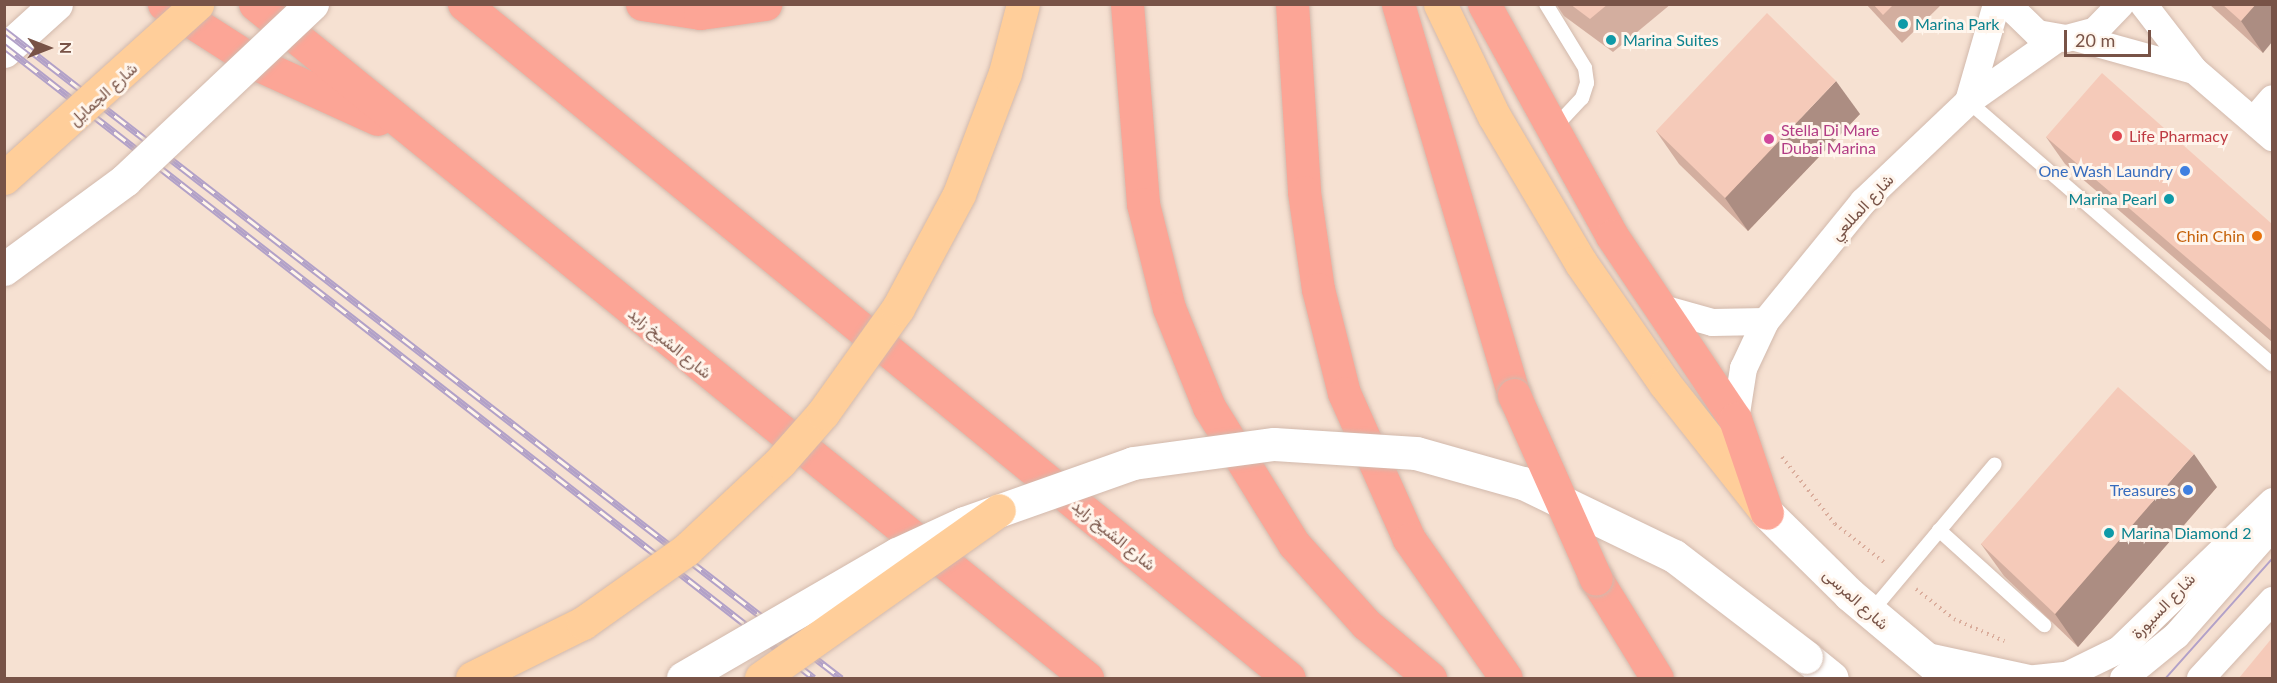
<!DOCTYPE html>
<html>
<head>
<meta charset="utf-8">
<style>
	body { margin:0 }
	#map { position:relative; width:2277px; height:683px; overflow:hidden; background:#fef1e4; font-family:Lato,Vazirmatn,sans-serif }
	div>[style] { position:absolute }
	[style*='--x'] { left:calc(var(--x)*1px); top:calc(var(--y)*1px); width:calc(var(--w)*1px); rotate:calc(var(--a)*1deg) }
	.residential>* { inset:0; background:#f6e1d2 }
	.path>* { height:4px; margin-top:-2px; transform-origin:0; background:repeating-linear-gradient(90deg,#daad9c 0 1.5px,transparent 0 6px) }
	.roads { filter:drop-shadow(0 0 2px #d2b9ac) drop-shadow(0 0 2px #d2b9ac) }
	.service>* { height:14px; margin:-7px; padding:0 7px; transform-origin:7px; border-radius:7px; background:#fff }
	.minor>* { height:27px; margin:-13.5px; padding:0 13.5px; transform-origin:13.5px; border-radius:13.5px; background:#fff }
	.tertiary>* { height:33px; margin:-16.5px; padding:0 16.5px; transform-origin:16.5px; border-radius:16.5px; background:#fff }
	.secondary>* { height:33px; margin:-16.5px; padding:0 16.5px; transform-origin:16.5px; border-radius:16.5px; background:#fff }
	.primary>* { height:33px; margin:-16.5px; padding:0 16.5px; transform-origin:16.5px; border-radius:16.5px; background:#ffce9a }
	.motorway>* { height:33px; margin:-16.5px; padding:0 16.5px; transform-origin:16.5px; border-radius:16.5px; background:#fca596 }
	.tram>* { height:1.5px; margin:-0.75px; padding:0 0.75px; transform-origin:0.75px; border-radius:0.75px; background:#b2a1c8 }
	.rail>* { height:7px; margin-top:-3.5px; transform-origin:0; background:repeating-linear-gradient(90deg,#fff5ec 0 14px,#b2a1c8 0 28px); box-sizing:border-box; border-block:2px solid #b2a1c8 }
	.bridges { filter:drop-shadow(0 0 2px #d2b9ac) drop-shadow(0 0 2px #d2b9ac) }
	.tertiary-bridge>* { height:33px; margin:-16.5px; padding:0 16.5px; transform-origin:16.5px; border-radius:16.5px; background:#fff }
	.secondary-bridge>* { height:33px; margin:-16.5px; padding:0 16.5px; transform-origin:16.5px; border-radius:16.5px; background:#fff }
	.primary-bridge>* { height:33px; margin:-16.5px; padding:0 16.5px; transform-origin:16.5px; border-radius:16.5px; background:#ffce9a }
	.motorway-bridge>* { height:33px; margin:-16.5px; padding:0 16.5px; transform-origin:16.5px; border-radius:16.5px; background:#fca596 }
	.wall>* { inset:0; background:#d3ae9f }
	.shaded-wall>* { inset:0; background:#ac8d82 }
	.building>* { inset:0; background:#f5cab9 }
	.dots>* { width:16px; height:16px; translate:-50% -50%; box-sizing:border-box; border:3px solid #fff5ec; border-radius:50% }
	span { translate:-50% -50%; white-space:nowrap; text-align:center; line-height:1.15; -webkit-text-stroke:6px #fff5ec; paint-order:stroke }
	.culture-label { font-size:16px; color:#0d838f }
	.left { translate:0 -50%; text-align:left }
	.right { translate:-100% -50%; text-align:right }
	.street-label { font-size:16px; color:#785347 }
	.hotel-label { font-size:16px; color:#b23c85 }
	.health-label { font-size:16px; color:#be3a42 }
	.shop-label { font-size:16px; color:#366cbe }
	.food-label { font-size:16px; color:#c56008 }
	.frame { position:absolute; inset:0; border:6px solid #785347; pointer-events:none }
	.north { position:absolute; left:18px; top:18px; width:60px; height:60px; -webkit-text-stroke:4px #fff5ec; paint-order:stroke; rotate:90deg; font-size:16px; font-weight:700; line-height:24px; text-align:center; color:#785347 }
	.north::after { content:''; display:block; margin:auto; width:21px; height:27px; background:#785347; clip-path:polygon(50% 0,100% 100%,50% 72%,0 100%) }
	.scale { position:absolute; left:2064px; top:30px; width:87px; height:27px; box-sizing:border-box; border:3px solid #785347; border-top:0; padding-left:8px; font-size:18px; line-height:21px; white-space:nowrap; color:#785347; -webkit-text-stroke:4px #fff5ec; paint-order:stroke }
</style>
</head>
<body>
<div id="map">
	<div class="residential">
		<i style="clip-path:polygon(4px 5px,2272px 5px,2272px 678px,5px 678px)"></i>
	</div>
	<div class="path">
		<i style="--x:1782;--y:457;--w:85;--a:51.7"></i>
		<i style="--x:1835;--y:524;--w:63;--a:38"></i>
		<i style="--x:1916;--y:589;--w:48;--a:38.3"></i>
		<i style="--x:1954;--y:619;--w:55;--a:23.7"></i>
	</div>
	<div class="roads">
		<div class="service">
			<i style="--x:1546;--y:4;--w:75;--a:58.6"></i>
			<i style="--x:1585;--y:68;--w:15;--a:82"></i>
			<i style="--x:1587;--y:83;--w:16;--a:108"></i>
			<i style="--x:1582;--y:98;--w:42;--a:133.1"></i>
			<i style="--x:1968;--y:101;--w:402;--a:40.9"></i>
			<i style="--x:1939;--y:530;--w:142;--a:42.1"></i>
			<i style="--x:1870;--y:613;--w:194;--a:-50"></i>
		</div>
		<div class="minor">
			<i style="--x:2007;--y:4;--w:42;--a:44"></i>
			<i style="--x:2037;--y:33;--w:29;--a:10"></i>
			<i style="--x:2066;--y:38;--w:30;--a:-15"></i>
			<i style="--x:2095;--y:30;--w:36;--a:-46"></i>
			<i style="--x:2143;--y:4;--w:83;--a:52.3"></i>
			<i style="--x:2194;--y:70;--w:103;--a:40.7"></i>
			<i style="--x:2075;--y:37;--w:123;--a:15.5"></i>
			<i style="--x:1968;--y:101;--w:101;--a:-73.9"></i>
			<i style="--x:2253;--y:120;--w:29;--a:-49"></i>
			<i style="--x:1662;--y:308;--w:52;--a:15.6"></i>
			<i style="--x:1712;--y:322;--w:53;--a:-1.1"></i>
			<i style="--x:1735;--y:419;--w:52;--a:-81.1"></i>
			<i style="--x:1743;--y:368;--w:52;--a:-64.9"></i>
			<i style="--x:1765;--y:321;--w:155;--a:-50.8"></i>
			<i style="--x:1863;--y:201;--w:145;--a:-43.6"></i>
			<i style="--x:1968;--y:101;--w:109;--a:-35.3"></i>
			<i style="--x:1922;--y:655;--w:109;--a:12.1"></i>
			<i style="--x:2035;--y:678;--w:31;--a:-6"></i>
			<i style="--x:2066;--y:675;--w:59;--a:-26.1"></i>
			<i style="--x:2119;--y:649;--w:213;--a:-44"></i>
			<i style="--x:2123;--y:678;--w:68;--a:-39.1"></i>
			<i style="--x:2176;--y:635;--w:145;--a:-48.6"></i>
			<i style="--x:2200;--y:678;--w:106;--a:-47.3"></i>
		</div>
		<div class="tertiary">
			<i style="--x:4;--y:51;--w:70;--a:-42.1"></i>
		</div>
		<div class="secondary">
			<i style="--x:1767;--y:513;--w:115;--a:44.6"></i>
			<i style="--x:1849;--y:594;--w:131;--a:40"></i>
			<i style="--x:1806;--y:657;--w:33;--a:39"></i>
		</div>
		<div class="primary">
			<i style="--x:1440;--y:4;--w:124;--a:64.3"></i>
			<i style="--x:1494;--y:116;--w:171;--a:59.4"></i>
			<i style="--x:1581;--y:263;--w:147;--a:55.2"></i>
			<i style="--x:1665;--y:384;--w:163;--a:51.7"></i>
		</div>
		<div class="motorway">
			<i style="--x:164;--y:4;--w:115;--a:32.6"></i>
			<i style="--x:261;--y:66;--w:128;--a:24.4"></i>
			<i style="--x:255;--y:4;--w:1071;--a:39.01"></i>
			<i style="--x:464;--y:4;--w:1065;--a:39.25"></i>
			<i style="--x:642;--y:4;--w:59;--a:8.8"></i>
			<i style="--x:700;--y:13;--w:66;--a:-7.9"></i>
			<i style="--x:1127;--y:4;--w:201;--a:85.4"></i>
			<i style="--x:1143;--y:204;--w:107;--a:76"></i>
			<i style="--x:1169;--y:308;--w:107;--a:68"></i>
			<i style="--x:1209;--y:407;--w:161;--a:58.2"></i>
			<i style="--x:1294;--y:544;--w:108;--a:48"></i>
			<i style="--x:1366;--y:624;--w:84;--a:40.2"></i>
			<i style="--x:1292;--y:4;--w:188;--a:86.3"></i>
			<i style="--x:1304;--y:192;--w:98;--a:81.8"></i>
			<i style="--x:1318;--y:289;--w:107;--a:76"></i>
			<i style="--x:1344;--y:393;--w:160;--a:66"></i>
			<i style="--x:1409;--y:539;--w:169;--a:55.1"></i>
			<i style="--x:1398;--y:4;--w:408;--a:73.5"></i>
			<i style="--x:1484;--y:4;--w:265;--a:61.1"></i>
			<i style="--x:1612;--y:236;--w:220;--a:56.1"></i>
			<i style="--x:1735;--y:419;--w:99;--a:71.2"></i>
			<i style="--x:1596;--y:579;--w:116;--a:58.4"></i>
		</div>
	</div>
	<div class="tram">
		<i style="--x:2166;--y:678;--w:159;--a:-48.3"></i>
	</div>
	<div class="rail">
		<i style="--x:4;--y:30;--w:1059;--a:37.75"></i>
		<i style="--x:4;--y:46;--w:1027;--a:37.96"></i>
	</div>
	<div class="bridges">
		<div class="tertiary-bridge">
			<i style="--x:4;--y:269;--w:150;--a:-36.3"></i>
			<i style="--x:125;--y:180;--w:257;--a:-43.3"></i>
		</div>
		<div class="secondary-bridge">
			<i style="--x:683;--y:678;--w:247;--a:-30.1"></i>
			<i style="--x:897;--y:554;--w:74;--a:-24.8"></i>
			<i style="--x:964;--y:523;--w:179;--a:-19.5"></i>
			<i style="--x:1133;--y:463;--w:142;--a:-7.7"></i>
			<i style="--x:1274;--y:444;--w:142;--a:3.6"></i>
			<i style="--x:1416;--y:453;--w:111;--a:15.7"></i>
			<i style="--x:1523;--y:483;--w:168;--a:25.8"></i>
			<i style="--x:1674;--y:556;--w:166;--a:37.4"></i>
		</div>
		<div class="primary-bridge">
			<i style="--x:4;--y:178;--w:260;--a:-42"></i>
			<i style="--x:472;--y:678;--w:124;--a:-26.4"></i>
			<i style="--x:583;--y:623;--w:126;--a:-35.3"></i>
			<i style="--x:686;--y:550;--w:129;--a:-43.1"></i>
			<i style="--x:780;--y:462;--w:65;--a:-48.7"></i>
			<i style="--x:823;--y:413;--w:129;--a:-54.5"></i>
			<i style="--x:898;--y:308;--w:129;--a:-61.8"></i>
			<i style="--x:959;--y:194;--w:129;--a:-69.2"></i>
			<i style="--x:1005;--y:73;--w:71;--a:-75.4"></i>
			<i style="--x:761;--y:678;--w:291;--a:-35.2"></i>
		</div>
		<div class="motorway-bridge">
			<i style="--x:1514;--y:395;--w:201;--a:66"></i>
		</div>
	</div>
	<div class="wall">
		<i style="clip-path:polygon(1556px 4px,1671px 4px,1613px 52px,1564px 16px)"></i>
		<i style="clip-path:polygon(1866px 4px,1942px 4px,1902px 43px)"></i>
		<i style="clip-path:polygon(2209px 4px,2272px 4px,2263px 53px)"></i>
		<i style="clip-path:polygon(1860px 114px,1748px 231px,1679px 164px,1656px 131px)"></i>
		<i style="clip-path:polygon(2046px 137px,2272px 224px,2272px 342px,2065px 164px)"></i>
		<i style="clip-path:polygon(2217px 487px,2078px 647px,2004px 576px,1981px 544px)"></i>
	</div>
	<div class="shaded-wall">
		<i style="clip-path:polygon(2256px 4px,2272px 4px,2272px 42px,2263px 53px,2241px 21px)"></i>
		<i style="clip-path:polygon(1836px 81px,1860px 114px,1748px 231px,1725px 198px)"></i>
		<i style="clip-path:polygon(2194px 454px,2217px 487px,2078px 647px,2055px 614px)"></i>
	</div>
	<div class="building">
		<i style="clip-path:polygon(1570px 4px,1608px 4px,1590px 19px)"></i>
		<i style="clip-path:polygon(1873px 4px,1894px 4px,1883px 15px)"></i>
		<i style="clip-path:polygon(2222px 4px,2256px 4px,2241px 21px)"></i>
		<i style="clip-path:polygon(1767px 13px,1836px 81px,1725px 198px,1656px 131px)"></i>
		<i style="clip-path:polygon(2102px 73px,2272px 224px,2272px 328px,2271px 330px,2046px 137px)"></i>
		<i style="clip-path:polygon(2118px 387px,2194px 454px,2055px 614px,1981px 544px)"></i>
		<i style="clip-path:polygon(2272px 638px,2272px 678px,2239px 678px)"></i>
	</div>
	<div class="dots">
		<i style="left:1903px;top:24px;background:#0f9aa8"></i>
		<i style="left:1611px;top:40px;background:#0f9aa8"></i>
		<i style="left:2117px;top:136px;background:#e0444e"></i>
		<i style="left:1769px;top:139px;background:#d1479c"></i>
		<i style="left:2185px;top:171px;background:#3f7fe0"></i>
		<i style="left:2169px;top:199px;background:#0f9aa8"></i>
		<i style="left:2257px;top:236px;background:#e8710a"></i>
		<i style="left:2188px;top:490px;background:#3f7fe0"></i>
		<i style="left:2109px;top:533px;background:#0f9aa8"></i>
	</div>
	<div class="culture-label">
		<span class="left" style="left:1915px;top:24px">Marina Park</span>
		<span class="left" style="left:1623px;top:40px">Marina Suites</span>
		<span class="right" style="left:2157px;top:199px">Marina Pearl</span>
		<span class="left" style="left:2121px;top:533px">Marina Diamond 2</span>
	</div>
	<div class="street-label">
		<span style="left:103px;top:94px;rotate:-42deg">شارع الجمايل</span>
		<span style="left:1862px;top:207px;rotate:-47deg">شارع المللعي</span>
		<span style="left:670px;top:343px;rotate:39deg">شارع الشيخ زايد</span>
		<span style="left:1114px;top:535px;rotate:39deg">شارع الشيخ زايد</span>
		<span style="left:1856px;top:599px;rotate:42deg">شارع المرسى</span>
		<span style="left:2163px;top:606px;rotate:-46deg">شارع السيورة</span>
	</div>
	<div class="hotel-label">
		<span class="left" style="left:1781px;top:139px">Stella Di Mare<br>Dubai Marina</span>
	</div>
	<div class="health-label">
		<span class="left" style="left:2129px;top:136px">Life Pharmacy</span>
	</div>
	<div class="shop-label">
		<span class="right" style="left:2173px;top:171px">One Wash Laundry</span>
		<span class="right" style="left:2176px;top:490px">Treasures</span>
	</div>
	<div class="food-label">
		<span class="right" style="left:2245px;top:236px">Chin Chin</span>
	</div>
	<div class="frame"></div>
	<div class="north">N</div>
	<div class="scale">20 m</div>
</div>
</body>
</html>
